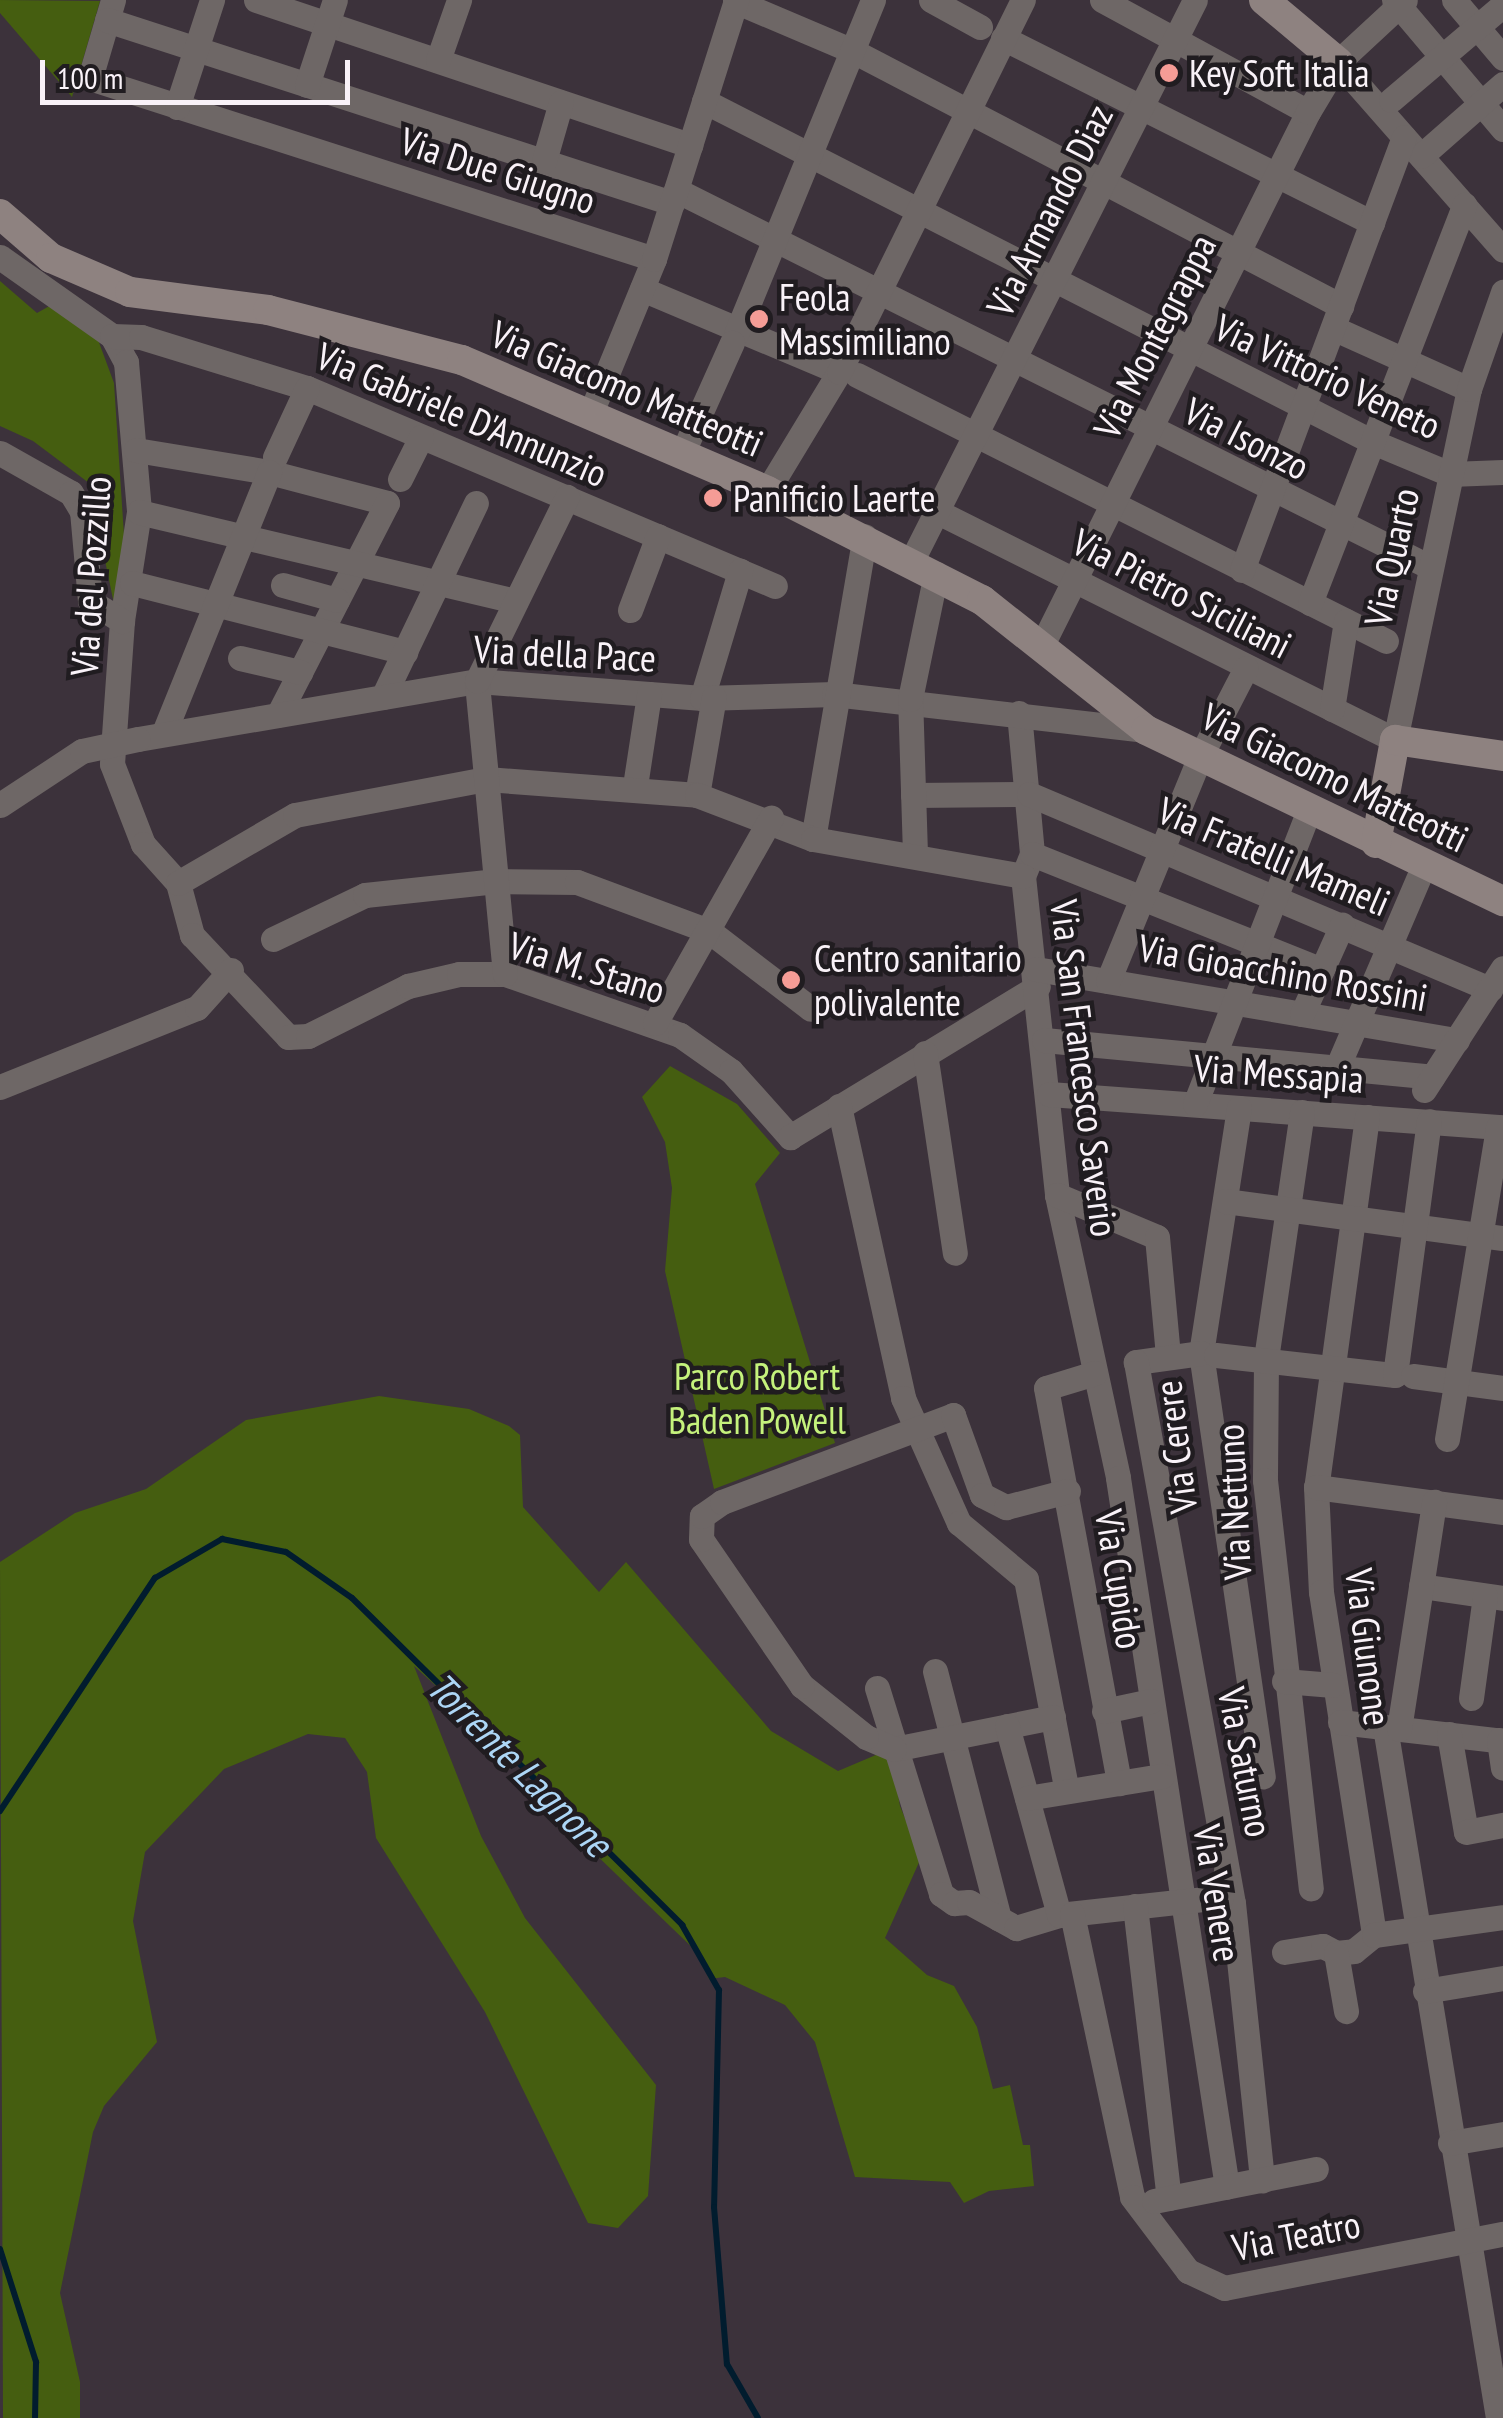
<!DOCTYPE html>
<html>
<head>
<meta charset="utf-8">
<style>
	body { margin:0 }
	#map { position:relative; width:1503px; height:2418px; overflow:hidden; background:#3c323b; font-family:"PT Sans Narrow",sans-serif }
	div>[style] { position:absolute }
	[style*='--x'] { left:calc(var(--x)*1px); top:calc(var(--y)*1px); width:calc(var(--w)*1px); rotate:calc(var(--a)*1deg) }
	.green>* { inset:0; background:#455e10 }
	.stream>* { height:6px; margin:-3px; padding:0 3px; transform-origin:3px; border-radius:3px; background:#011c2e }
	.street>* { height:25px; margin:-12.5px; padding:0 12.5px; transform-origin:12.5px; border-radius:12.5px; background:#6e6766 }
	.secondary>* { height:30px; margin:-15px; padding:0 15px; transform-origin:15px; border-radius:15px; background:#8e8280 }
	.street-bridge>* { height:25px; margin:-12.5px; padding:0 12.5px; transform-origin:12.5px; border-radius:12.5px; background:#6e6766 }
	.dots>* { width:28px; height:28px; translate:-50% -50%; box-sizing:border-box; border:5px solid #201c20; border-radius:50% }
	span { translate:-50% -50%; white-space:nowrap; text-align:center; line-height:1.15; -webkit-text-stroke:9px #201c20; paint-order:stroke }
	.poi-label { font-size:38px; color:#f9f2f8 }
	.left { translate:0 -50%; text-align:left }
	.street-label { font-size:38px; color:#f9f2f8 }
	.park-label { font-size:38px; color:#c5f27c }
	.water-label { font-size:40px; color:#add6f6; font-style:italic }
	.scale { position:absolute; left:40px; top:60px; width:310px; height:45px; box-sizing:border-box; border:5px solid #f9f2f8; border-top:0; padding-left:12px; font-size:30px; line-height:35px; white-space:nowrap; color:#f9f2f8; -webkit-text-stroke:8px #201c20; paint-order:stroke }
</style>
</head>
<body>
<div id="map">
	<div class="green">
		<i style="clip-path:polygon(0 0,100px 1px,72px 97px,0 13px)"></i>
		<i style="clip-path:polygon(0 281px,37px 313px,53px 304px,97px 337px,114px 383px,127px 581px,114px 604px,89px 483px,33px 441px,0 426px)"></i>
		<i style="clip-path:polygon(670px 1066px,737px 1104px,780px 1153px,755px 1184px,835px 1443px,714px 1489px,665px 1271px,672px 1188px,665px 1142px,642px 1097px)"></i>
		<i style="clip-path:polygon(379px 1396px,469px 1409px,509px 1426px,520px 1435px,523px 1507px,599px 1592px,626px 1562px,771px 1731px,838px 1771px,890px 1749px,900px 1806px,921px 1858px,885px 1938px,927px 1975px,954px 1986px,977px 2027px,993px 2089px,1010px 2085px,1023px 2145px,1030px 2145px,1034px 2186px,989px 2191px,964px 2203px,950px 2182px,855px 2177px,815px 2042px,785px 2005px,725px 1977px,709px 1979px,700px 1955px,561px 1821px,520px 1762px,414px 1666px,481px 1836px,525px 1918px,656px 2085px,648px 2196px,618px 2228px,588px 2223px,485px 2012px,376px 1838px,367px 1772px,345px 1738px,308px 1734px,224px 1769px,145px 1852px,133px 1921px,157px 2042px,104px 2106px,93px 2132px,60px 2293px,80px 2382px,80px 2418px,3px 2418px,0 1562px,75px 1513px,146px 1489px,246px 1420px)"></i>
	</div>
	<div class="stream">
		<i style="--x:0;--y:1811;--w:280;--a:-56.4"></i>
		<i style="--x:155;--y:1578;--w:78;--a:-30.2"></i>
		<i style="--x:222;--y:1539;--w:65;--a:11.5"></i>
		<i style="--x:286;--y:1552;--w:80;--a:34.9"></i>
		<i style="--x:352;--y:1598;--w:465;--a:44.7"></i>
		<i style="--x:682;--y:1925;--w:75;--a:60.4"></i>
		<i style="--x:719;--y:1990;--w:217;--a:91.3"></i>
		<i style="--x:714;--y:2207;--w:158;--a:85.3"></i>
		<i style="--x:727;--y:2364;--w:62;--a:60.1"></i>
		<i style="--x:0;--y:2249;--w:119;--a:72.3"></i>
		<i style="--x:36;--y:2362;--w:56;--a:91"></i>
	</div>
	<div class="street">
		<i style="--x:113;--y:0;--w:81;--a:106.4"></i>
		<i style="--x:90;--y:78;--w:592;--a:17.79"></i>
		<i style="--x:256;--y:0;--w:458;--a:18.5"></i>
		<i style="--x:931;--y:0;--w:56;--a:28.9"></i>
		<i style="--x:1102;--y:0;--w:234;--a:28.5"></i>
		<i style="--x:1394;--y:0;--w:169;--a:49.8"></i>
		<i style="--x:1454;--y:0;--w:76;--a:49.8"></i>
		<i style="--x:735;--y:1;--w:128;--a:23"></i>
		<i style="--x:853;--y:51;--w:551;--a:27.59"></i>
		<i style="--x:107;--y:20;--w:594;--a:17.95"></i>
		<i style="--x:1003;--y:38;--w:413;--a:26.6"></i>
		<i style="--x:438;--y:60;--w:64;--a:-70.7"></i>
		<i style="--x:1338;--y:62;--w:250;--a:48.7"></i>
		<i style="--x:307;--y:85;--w:89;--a:-71.8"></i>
		<i style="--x:1391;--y:100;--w:147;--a:-40.3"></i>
		<i style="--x:704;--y:101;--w:751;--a:27.01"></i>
		<i style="--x:1373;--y:442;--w:83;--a:22.6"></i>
		<i style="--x:1450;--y:474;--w:53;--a:-2.2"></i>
		<i style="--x:177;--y:107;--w:113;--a:-71.9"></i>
		<i style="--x:1421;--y:156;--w:109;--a:-41.3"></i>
		<i style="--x:544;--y:161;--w:61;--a:-73.9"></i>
		<i style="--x:676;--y:190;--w:841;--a:26.57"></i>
		<i style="--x:0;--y:257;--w:137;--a:35.2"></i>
		<i style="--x:112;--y:336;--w:30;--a:62"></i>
		<i style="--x:126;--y:362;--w:151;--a:85"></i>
		<i style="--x:139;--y:512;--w:110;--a:98.9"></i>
		<i style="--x:122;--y:621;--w:143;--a:94"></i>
		<i style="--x:112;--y:764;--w:86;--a:68.8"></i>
		<i style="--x:143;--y:844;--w:52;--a:48.1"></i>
		<i style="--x:178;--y:883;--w:54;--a:74.9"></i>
		<i style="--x:192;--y:935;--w:140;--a:46.7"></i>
		<i style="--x:288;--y:1037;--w:20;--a:-3"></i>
		<i style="--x:308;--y:1036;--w:112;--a:-26.6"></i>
		<i style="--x:408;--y:986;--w:52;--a:-13.2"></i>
		<i style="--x:459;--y:974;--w:46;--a:0"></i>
		<i style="--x:505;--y:974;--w:185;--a:19.2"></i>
		<i style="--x:680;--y:1035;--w:62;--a:35.2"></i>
		<i style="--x:731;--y:1071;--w:89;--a:48.2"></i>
		<i style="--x:790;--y:1137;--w:290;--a:-31.3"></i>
		<i style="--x:642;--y:289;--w:214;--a:22.8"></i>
		<i style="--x:1333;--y:328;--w:149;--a:24.2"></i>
		<i style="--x:736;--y:334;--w:361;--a:-67.7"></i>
		<i style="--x:112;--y:336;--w:29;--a:2"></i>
		<i style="--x:141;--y:337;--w:174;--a:17.1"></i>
		<i style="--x:307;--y:388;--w:508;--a:22.93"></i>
		<i style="--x:857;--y:375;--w:592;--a:26.69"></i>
		<i style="--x:590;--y:415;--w:169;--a:-67.7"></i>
		<i style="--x:654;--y:259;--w:272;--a:-72.4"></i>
		<i style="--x:136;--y:450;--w:135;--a:9.4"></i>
		<i style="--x:269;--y:472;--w:122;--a:14.7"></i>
		<i style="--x:387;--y:503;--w:238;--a:117.2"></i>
		<i style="--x:0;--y:453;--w:81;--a:29.4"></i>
		<i style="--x:71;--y:493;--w:21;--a:59"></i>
		<i style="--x:82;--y:511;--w:90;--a:84.9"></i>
		<i style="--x:90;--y:601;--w:38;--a:32"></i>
		<i style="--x:682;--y:454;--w:122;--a:-65.8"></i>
		<i style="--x:275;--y:457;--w:76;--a:-65.1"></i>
		<i style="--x:400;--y:479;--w:47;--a:-63.4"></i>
		<i style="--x:767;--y:491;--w:139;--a:-58.8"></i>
		<i style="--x:839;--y:372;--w:415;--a:-63.7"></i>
		<i style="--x:936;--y:511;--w:513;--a:26.52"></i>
		<i style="--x:1395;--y:740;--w:359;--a:-78.1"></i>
		<i style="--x:1469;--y:389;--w:103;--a:-70.7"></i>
		<i style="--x:139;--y:512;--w:387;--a:13.3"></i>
		<i style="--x:912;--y:560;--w:627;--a:-63.19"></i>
		<i style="--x:1242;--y:570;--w:462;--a:-69.5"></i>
		<i style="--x:132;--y:583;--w:282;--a:14.2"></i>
		<i style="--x:283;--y:585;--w:56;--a:15.5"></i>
		<i style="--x:1310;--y:603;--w:427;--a:-68.8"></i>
		<i style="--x:630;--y:610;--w:79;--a:-69.3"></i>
		<i style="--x:1042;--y:645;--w:596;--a:-63.48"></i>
		<i style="--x:1308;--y:112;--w:58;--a:-59"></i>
		<i style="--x:1338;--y:62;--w:91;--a:-42.8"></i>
		<i style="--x:240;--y:658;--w:62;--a:13.1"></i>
		<i style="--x:383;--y:697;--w:215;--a:-64.4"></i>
		<i style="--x:702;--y:698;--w:133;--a:-73.3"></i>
		<i style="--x:1332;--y:709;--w:89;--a:-81"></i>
		<i style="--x:1019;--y:713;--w:142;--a:84.7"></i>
		<i style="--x:1032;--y:854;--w:24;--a:112"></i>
		<i style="--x:1023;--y:876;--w:321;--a:83.9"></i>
		<i style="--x:1057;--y:1195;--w:289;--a:77.8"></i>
		<i style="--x:1118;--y:1478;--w:717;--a:81.26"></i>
		<i style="--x:165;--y:730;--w:278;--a:-68"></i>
		<i style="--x:138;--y:739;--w:344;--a:-9.7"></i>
		<i style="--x:477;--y:681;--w:226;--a:4.3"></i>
		<i style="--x:702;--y:698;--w:132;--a:-1.7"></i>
		<i style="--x:834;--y:694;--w:314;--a:6.6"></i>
		<i style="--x:635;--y:786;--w:93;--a:-81.3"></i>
		<i style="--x:697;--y:795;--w:99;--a:-80.2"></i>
		<i style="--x:913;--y:795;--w:116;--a:-0.5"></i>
		<i style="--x:1029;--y:794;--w:501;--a:22.93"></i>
		<i style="--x:0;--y:805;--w:98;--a:-33.4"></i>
		<i style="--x:813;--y:839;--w:307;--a:-80.3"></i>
		<i style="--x:915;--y:854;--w:155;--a:-91.8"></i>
		<i style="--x:910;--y:699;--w:128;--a:-78.3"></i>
		<i style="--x:1032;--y:854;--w:312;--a:21.8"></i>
		<i style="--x:178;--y:883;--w:135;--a:-30.2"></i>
		<i style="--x:295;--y:815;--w:194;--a:-10.7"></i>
		<i style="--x:486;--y:779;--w:212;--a:4.3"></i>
		<i style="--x:697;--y:795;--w:124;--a:20.8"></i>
		<i style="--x:813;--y:839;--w:213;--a:10"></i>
		<i style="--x:273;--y:939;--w:102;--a:-25.6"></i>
		<i style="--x:365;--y:895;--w:132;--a:-6.1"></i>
		<i style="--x:496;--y:881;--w:81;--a:0.7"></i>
		<i style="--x:577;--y:882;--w:141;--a:20.4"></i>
		<i style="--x:709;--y:931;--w:128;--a:37.4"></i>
		<i style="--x:1036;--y:969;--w:427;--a:9.6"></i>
		<i style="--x:505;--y:974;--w:294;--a:-95.5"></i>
		<i style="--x:477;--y:681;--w:205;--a:-63.9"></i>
		<i style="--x:1108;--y:981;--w:242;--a:-67.7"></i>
		<i style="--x:1200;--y:757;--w:100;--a:-62.7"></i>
		<i style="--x:1302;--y:1014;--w:98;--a:-65.8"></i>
		<i style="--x:655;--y:1023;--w:236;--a:-60.5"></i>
		<i style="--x:1044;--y:1040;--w:390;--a:5.4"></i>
		<i style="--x:925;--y:1053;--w:202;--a:81.5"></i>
		<i style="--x:1337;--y:1068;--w:221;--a:-66.8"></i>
		<i style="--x:0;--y:1087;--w:212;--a:-21.9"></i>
		<i style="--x:197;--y:1008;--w:51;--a:-48.2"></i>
		<i style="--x:1424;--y:1090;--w:145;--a:-57.1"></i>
		<i style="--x:1049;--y:1094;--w:455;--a:4.2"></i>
		<i style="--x:1195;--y:1104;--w:315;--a:-68.8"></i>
		<i style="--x:839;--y:1106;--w:299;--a:77.6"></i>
		<i style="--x:903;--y:1398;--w:137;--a:65.9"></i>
		<i style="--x:959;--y:1523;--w:87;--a:39.9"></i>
		<i style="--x:1026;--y:1579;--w:216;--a:79.1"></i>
		<i style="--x:1239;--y:1108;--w:248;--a:98.8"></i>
		<i style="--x:1201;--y:1353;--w:428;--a:81.7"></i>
		<i style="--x:1302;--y:1112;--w:251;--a:98.3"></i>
		<i style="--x:1266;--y:1360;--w:120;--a:90.5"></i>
		<i style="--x:1265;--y:1480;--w:411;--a:83.6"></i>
		<i style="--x:1367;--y:1117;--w:373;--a:97.8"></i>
		<i style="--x:1316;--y:1487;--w:105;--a:87.3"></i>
		<i style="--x:1321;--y:1592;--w:347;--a:81.2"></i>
		<i style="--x:1057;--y:1195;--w:108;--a:22.8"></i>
		<i style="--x:1157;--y:1237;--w:119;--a:84.7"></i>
		<i style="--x:1225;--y:1201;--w:280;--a:7.6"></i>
		<i style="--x:1201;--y:1353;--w:66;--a:172.1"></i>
		<i style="--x:1136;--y:1362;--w:550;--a:79.84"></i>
		<i style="--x:1233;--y:1903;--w:279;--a:84"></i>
		<i style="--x:1216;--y:1355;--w:180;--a:6.4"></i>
		<i style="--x:1395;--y:1375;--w:256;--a:-82.4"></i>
		<i style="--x:1095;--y:1373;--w:51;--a:163"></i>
		<i style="--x:1046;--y:1388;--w:402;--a:79.5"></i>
		<i style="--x:1413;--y:1376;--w:91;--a:7.6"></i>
		<i style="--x:1447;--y:1439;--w:316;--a:-80.7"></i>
		<i style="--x:1316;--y:1487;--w:189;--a:7.6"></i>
		<i style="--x:1421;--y:1586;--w:83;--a:8.3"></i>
		<i style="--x:935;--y:1671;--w:256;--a:75.5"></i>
		<i style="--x:1284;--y:1681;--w:49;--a:4.7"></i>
		<i style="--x:877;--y:1688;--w:216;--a:72.7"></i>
		<i style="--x:941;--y:1894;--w:16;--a:35"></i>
		<i style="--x:954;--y:1903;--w:15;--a:-4"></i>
		<i style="--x:969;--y:1902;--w:54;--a:29"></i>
		<i style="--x:1016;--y:1928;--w:45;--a:-16.8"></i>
		<i style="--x:1059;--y:1915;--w:163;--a:-6.3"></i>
		<i style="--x:1221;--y:1897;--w:26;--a:-79"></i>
		<i style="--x:1471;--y:1698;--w:103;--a:-82.2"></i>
		<i style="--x:1104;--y:1711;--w:48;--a:-12"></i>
		<i style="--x:1053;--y:1717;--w:162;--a:168.6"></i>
		<i style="--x:894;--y:1749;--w:30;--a:-157"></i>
		<i style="--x:866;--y:1737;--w:82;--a:-141.4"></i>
		<i style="--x:802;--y:1686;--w:178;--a:-124.5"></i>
		<i style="--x:701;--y:1539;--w:23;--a:-88"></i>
		<i style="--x:702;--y:1516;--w:24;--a:-35"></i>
		<i style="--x:722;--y:1502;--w:247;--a:-20.6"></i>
		<i style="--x:953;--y:1415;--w:85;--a:70.1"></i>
		<i style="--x:982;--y:1495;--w:27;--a:27"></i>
		<i style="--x:1006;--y:1507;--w:64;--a:-14.5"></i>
		<i style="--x:1340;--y:1722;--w:164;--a:6.6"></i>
		<i style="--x:1007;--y:1726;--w:196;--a:74.6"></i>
		<i style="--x:1385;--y:1727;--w:700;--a:80.71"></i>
		<i style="--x:1399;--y:1729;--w:230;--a:-81.2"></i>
		<i style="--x:1449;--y:1734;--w:99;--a:80.2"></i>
		<i style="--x:1466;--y:1832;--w:38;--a:-11"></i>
		<i style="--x:1499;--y:1740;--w:28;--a:82"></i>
		<i style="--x:1027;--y:1798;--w:137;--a:-9.3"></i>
		<i style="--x:1135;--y:1906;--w:294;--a:83.4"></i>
		<i style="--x:1072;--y:1914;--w:289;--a:78"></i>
		<i style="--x:1132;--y:2197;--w:93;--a:52.9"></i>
		<i style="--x:1188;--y:2271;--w:40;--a:25"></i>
		<i style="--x:1224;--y:2288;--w:284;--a:-11"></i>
		<i style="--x:1284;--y:1952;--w:39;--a:-9"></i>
		<i style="--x:1323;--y:1946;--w:15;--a:28"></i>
		<i style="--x:1336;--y:1953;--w:18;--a:-6"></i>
		<i style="--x:1354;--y:1951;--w:26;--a:-39"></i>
		<i style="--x:1374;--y:1935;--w:130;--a:-7.9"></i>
		<i style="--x:1336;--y:1953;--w:59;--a:80.2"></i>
		<i style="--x:1425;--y:1991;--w:79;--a:-9.5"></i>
		<i style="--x:1450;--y:2143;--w:54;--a:-9.6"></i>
		<i style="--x:1154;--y:2201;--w:165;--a:-11.2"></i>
	</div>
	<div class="secondary">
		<i style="--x:1264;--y:0;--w:97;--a:40"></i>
		<i style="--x:0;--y:214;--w:67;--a:40.8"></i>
		<i style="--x:51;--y:258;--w:86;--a:23.3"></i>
		<i style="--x:130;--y:292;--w:139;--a:7.4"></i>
		<i style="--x:268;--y:310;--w:200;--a:14.5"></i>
		<i style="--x:462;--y:360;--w:332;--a:23.2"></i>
		<i style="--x:767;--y:491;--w:241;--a:26.9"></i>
		<i style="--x:982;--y:600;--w:209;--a:38.4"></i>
		<i style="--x:1146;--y:730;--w:396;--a:25.6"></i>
		<i style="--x:1376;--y:843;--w:105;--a:-79.5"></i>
		<i style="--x:1395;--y:740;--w:109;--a:8.4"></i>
	</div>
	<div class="street-bridge">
		<i style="--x:82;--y:751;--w:57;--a:-12.1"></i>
	</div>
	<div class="dots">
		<i style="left:1169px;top:73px;background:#f59c96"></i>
		<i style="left:759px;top:319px;background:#f59c96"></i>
		<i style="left:713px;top:498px;background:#f59c96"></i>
		<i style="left:791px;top:980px;background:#f59c96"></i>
	</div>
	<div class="poi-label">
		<span class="left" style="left:1189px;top:73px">Key Soft Italia</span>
		<span class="left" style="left:779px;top:319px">Feola<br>Massimiliano</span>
		<span class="left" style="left:733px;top:498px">Panificio Laerte</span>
		<span class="left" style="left:814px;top:980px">Centro sanitario<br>polivalente</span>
	</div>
	<div class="street-label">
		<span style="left:498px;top:170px;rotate:18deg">Via Due Giugno</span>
		<span style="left:1049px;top:210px;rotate:-63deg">Via Armando Diaz</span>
		<span style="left:1154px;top:336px;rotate:-63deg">Via Montegrappa</span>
		<span style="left:1328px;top:376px;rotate:25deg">Via Vittorio Veneto</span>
		<span style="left:627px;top:388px;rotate:23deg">Via Giacomo Matteotti</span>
		<span style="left:462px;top:414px;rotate:23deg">Via Gabriele D'Annunzio</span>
		<span style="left:1247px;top:438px;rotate:27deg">Via Isonzo</span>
		<span style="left:1391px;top:557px;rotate:-78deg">Via Quarto</span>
		<span style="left:90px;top:576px;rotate:-86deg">Via del Pozzillo</span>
		<span style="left:1182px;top:593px;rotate:27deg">Via Pietro Siciliani</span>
		<span style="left:565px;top:653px;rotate:3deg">Via della Pace</span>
		<span style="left:1335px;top:777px;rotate:26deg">Via Giacomo Matteotti</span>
		<span style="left:1274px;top:856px;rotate:23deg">Via Fratelli Mameli</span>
		<span style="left:587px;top:967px;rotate:17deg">Via M. Stano</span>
		<span style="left:1283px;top:972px;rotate:10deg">Via Gioacchino Rossini</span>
		<span style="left:1085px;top:1068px;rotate:83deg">Via San Francesco Saverio</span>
		<span style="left:1279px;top:1073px;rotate:4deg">Via Messapia</span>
		<span style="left:1175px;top:1447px;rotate:-97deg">Via Cerere</span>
		<span style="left:1233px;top:1502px;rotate:-93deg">Via Nettuno</span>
		<span style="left:1120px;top:1579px;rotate:81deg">Via Cupido</span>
		<span style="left:1369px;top:1647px;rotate:83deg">Via Giunone</span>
		<span style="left:1246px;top:1762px;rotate:79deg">Via Saturno</span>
		<span style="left:1218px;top:1893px;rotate:81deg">Via Venere</span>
		<span style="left:1296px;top:2235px;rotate:-11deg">Via Teatro</span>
	</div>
	<div class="park-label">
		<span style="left:757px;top:1398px">Parco Robert<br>Baden Powell</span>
	</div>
	<div class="water-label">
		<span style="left:520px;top:1764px;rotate:45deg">Torrente Lagnone</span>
	</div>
	<div class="scale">100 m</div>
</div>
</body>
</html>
